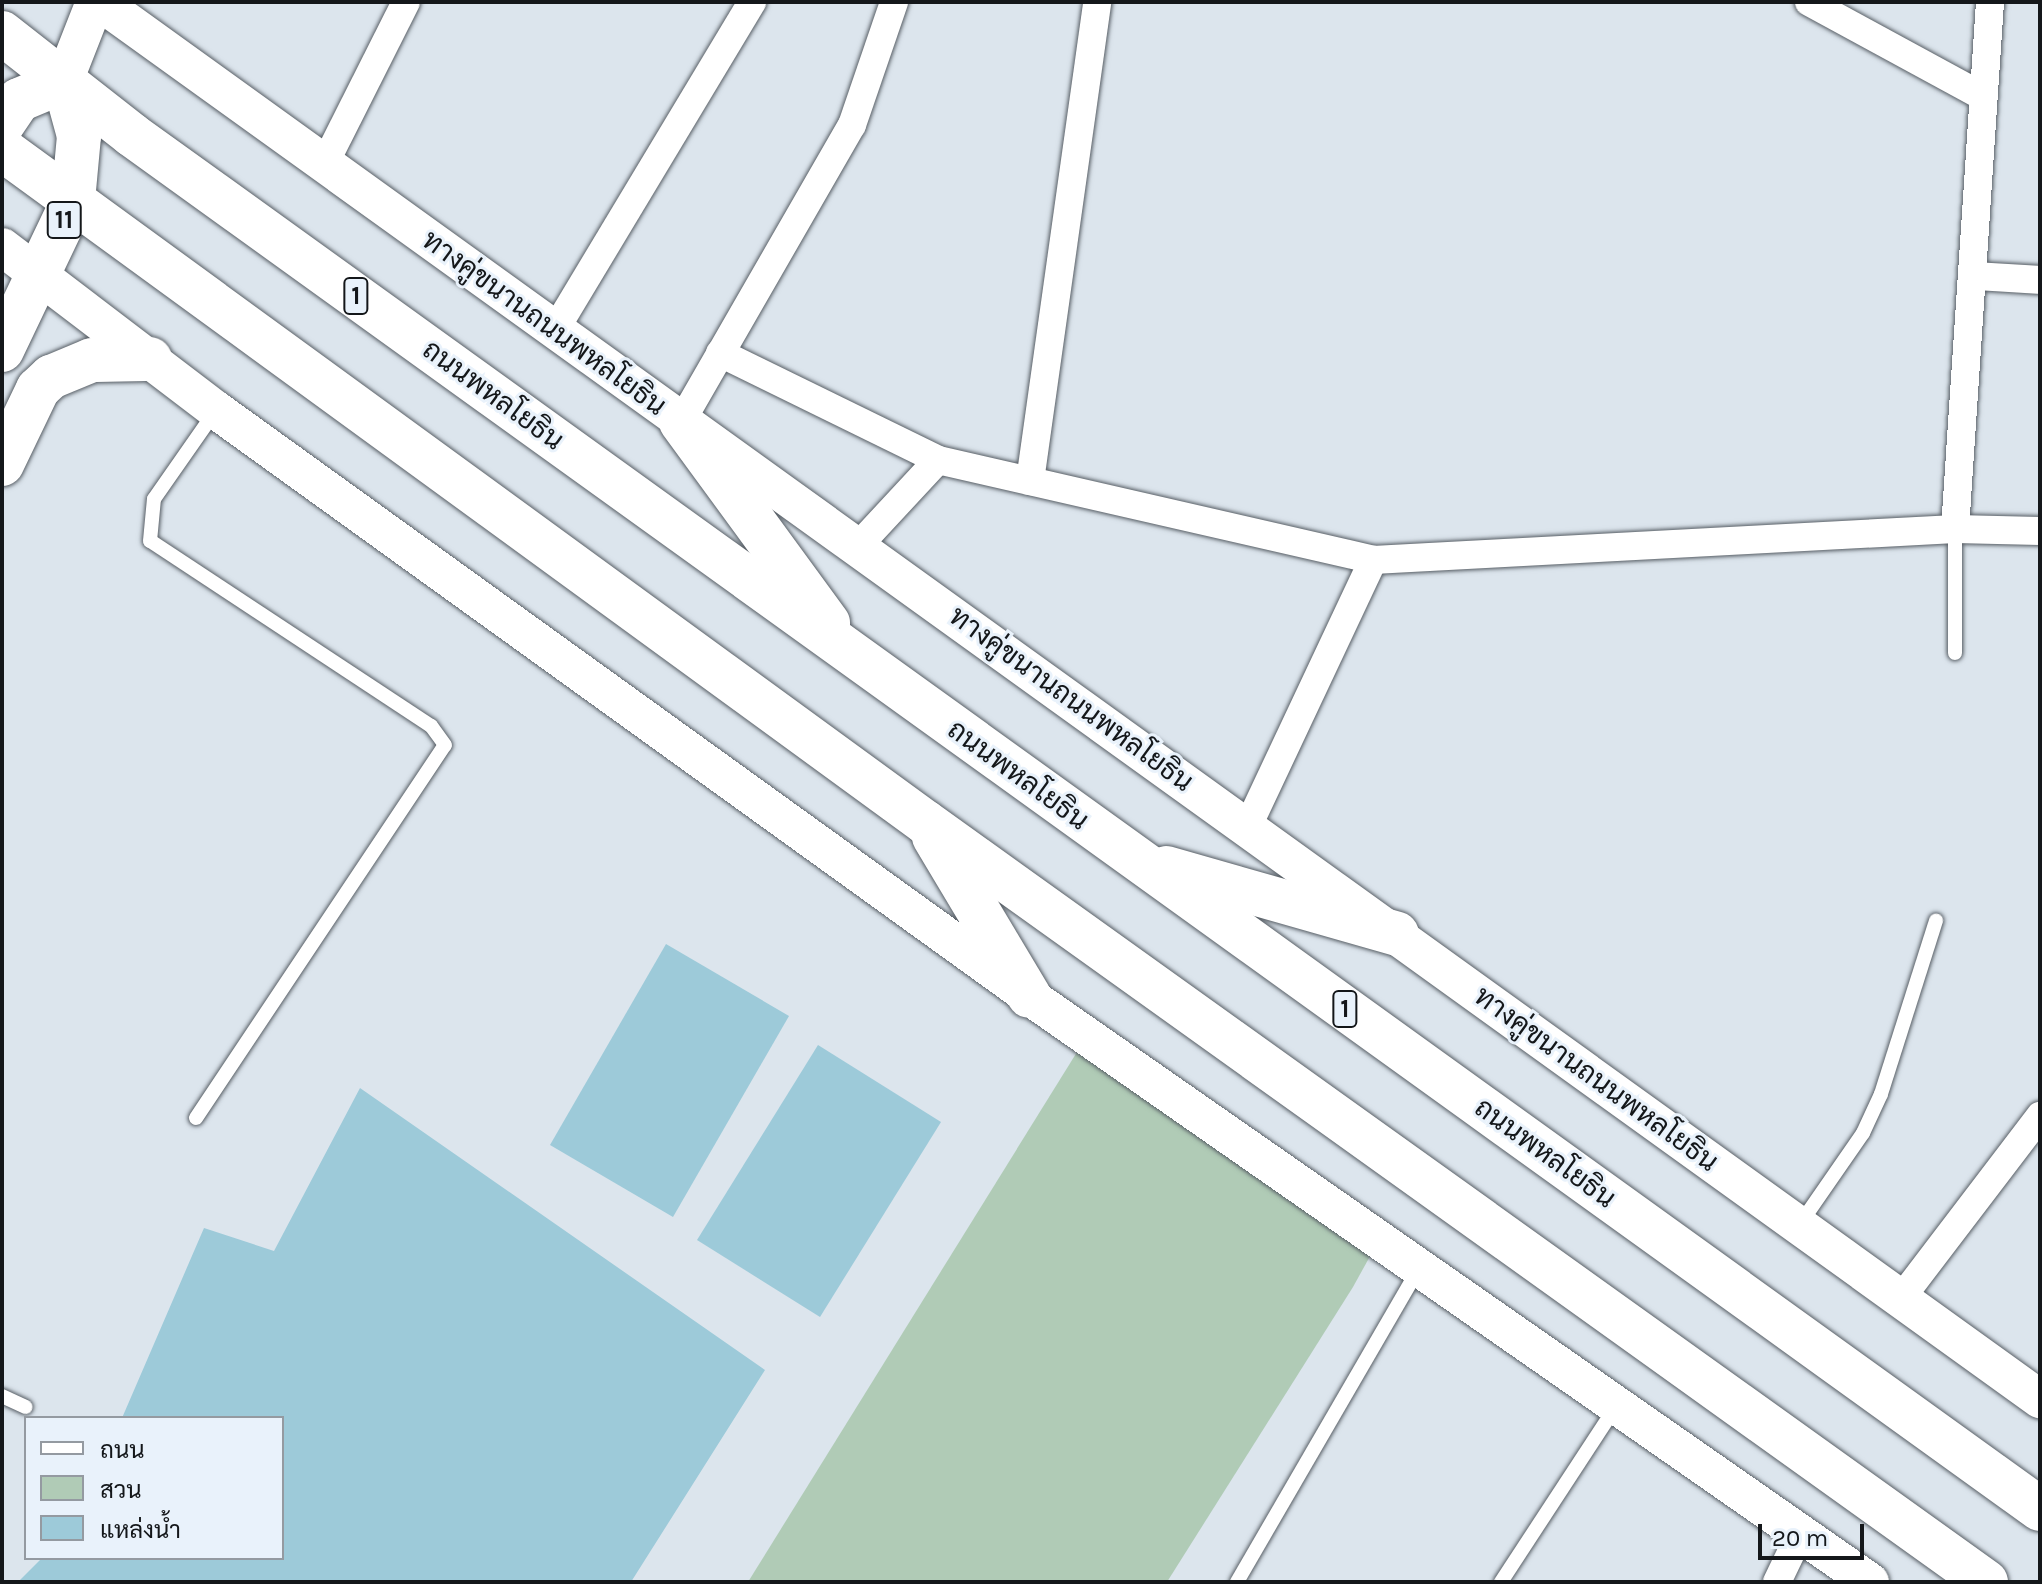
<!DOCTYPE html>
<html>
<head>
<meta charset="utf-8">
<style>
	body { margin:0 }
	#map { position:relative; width:2042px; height:1584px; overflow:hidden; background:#dce5ed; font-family:Karla,Sarabun,sans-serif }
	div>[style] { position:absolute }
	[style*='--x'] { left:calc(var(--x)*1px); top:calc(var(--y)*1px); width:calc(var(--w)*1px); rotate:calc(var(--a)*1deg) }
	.green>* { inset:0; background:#b0cbb6 }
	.water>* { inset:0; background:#9dcad9 }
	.roads { filter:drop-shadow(0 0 2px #575e65) drop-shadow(0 0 2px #575e65) }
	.service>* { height:14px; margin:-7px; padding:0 7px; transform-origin:7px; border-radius:7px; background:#fff }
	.minor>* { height:28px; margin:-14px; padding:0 14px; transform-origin:14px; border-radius:14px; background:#fff }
	.secondary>* { height:38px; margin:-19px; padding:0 19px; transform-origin:19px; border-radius:19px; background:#fff }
	.primary>* { height:44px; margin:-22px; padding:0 22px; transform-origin:22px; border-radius:22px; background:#fff }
	.trunk>* { height:44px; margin:-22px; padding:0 22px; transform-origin:22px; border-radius:22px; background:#fff }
	span { translate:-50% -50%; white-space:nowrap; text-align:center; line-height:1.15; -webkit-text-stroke:6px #e9f2fb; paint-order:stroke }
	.shield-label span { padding:2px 6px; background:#e9f2fb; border:2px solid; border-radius:6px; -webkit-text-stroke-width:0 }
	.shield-label { font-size:26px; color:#14171a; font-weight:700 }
	.street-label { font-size:28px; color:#14171a }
	.frame { position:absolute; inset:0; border:4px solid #14171a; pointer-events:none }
	.legend { position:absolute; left:24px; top:1416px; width:260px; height:144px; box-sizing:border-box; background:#e9f2fb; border:2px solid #949aa1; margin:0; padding:10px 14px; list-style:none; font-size:24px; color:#14171a }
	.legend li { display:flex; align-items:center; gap:16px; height:40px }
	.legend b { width:40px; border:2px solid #949aa1 }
	.scale { position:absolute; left:1758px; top:1524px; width:106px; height:36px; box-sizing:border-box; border:4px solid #14171a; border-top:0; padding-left:10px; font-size:24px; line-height:28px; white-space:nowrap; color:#14171a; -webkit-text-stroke:6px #e9f2fb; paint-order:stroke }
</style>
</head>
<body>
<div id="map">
	<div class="green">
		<i style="clip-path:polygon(1087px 1036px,1379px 1240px,1353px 1287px,1167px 1582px,748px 1582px)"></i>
	</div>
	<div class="water">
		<i style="clip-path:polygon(666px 944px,789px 1016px,673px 1217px,550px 1145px)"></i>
		<i style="clip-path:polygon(818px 1045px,941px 1122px,820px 1317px,697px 1240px)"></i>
		<i style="clip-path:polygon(360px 1088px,765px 1370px,631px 1582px,18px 1582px,42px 1558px,282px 1558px,282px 1418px,122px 1418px,204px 1228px,274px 1251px)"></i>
	</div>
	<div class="roads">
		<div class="service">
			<i style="--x:1955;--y:529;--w:124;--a:90"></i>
			<i style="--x:196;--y:1118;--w:448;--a:-56.3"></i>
			<i style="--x:445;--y:745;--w:24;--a:-126"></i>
			<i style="--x:431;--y:726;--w:336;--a:-146.6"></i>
			<i style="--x:150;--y:541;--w:42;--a:-84.6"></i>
			<i style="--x:154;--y:499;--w:108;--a:-55.1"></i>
			<i style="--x:1800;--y:1224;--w:111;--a:-55.3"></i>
			<i style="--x:1863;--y:1133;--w:43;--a:-65.2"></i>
			<i style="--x:1881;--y:1094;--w:182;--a:-72.4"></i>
			<i style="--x:2;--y:1396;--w:26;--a:25"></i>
			<i style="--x:1237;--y:1582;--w:363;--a:-59.9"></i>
			<i style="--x:1501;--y:1582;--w:212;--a:-56.8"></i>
		</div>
		<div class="minor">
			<i style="--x:1809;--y:2;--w:197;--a:28.5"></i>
			<i style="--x:324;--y:165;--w:182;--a:-63.3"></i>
			<i style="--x:1975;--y:276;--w:65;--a:3.5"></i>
			<i style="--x:555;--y:330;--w:383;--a:-59"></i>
			<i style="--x:720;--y:353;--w:243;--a:26.1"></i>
			<i style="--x:681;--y:422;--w:343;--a:-60.1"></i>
			<i style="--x:852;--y:125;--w:130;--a:-71.1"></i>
			<i style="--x:1030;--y:481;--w:484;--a:-82"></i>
			<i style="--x:1955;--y:529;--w:528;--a:-86.2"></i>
			<i style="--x:858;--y:546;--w:117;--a:-47.1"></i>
			<i style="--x:938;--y:460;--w:446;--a:12.9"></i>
			<i style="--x:1373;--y:560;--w:583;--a:-3.05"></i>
			<i style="--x:1955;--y:529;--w:85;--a:1.3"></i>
			<i style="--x:1248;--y:826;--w:294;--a:-64.8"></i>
			<i style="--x:1899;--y:1301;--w:233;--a:-52.7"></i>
			<i style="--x:1777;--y:1582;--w:55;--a:-64.4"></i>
		</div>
		<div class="secondary">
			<i style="--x:100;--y:2;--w:2391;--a:35.76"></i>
			<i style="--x:64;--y:81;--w:85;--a:-68.6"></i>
			<i style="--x:2;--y:247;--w:269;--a:37.3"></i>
			<i style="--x:216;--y:410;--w:1002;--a:35.78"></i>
			<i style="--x:1029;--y:996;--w:1025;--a:34.87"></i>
		</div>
		<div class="primary">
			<i style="--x:2;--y:125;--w:30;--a:-56"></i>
			<i style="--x:19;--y:100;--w:49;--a:-22.9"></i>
			<i style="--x:64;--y:81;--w:57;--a:74.7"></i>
			<i style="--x:79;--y:136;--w:65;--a:95.3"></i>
			<i style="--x:73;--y:201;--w:165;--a:115.5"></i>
			<i style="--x:2;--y:464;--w:83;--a:-64.4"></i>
			<i style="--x:38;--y:389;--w:18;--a:-43"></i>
			<i style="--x:51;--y:377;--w:44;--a:-22.5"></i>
			<i style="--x:92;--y:360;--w:58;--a:-1"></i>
		</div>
		<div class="trunk">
			<i style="--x:2;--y:33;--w:165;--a:38.1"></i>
			<i style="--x:132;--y:135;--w:2351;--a:35.76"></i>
			<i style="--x:2;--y:149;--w:1142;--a:36.1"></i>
			<i style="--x:925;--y:822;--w:1305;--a:35.61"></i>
			<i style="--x:681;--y:422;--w:249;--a:53.8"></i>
			<i style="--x:934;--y:837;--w:185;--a:59.1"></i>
			<i style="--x:1166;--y:868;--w:240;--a:15.9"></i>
		</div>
	</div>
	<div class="shield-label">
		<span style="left:64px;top:220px">11</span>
		<span style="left:356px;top:296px">1</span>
		<span style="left:1345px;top:1009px">1</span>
	</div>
	<div class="street-label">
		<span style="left:544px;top:323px;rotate:36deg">ทางคู่ขนานถนนพหลโยธิน</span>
		<span style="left:493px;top:395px;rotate:36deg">ถนนพหลโยธิน</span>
		<span style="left:1071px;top:699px;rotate:36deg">ทางคู่ขนานถนนพหลโยธิน</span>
		<span style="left:1018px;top:775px;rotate:36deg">ถนนพหลโยธิน</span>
		<span style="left:1596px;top:1079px;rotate:36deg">ทางคู่ขนานถนนพหลโยธิน</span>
		<span style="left:1545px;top:1153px;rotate:36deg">ถนนพหลโยธิน</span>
	</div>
	<div class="frame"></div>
	<ul class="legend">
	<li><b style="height:10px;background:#fff"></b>ถนน</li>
	<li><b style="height:22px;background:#b0cbb6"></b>สวน</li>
	<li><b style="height:22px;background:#9dcad9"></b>แหล่งน้ำ</li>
	</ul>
	<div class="scale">20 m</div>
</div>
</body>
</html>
